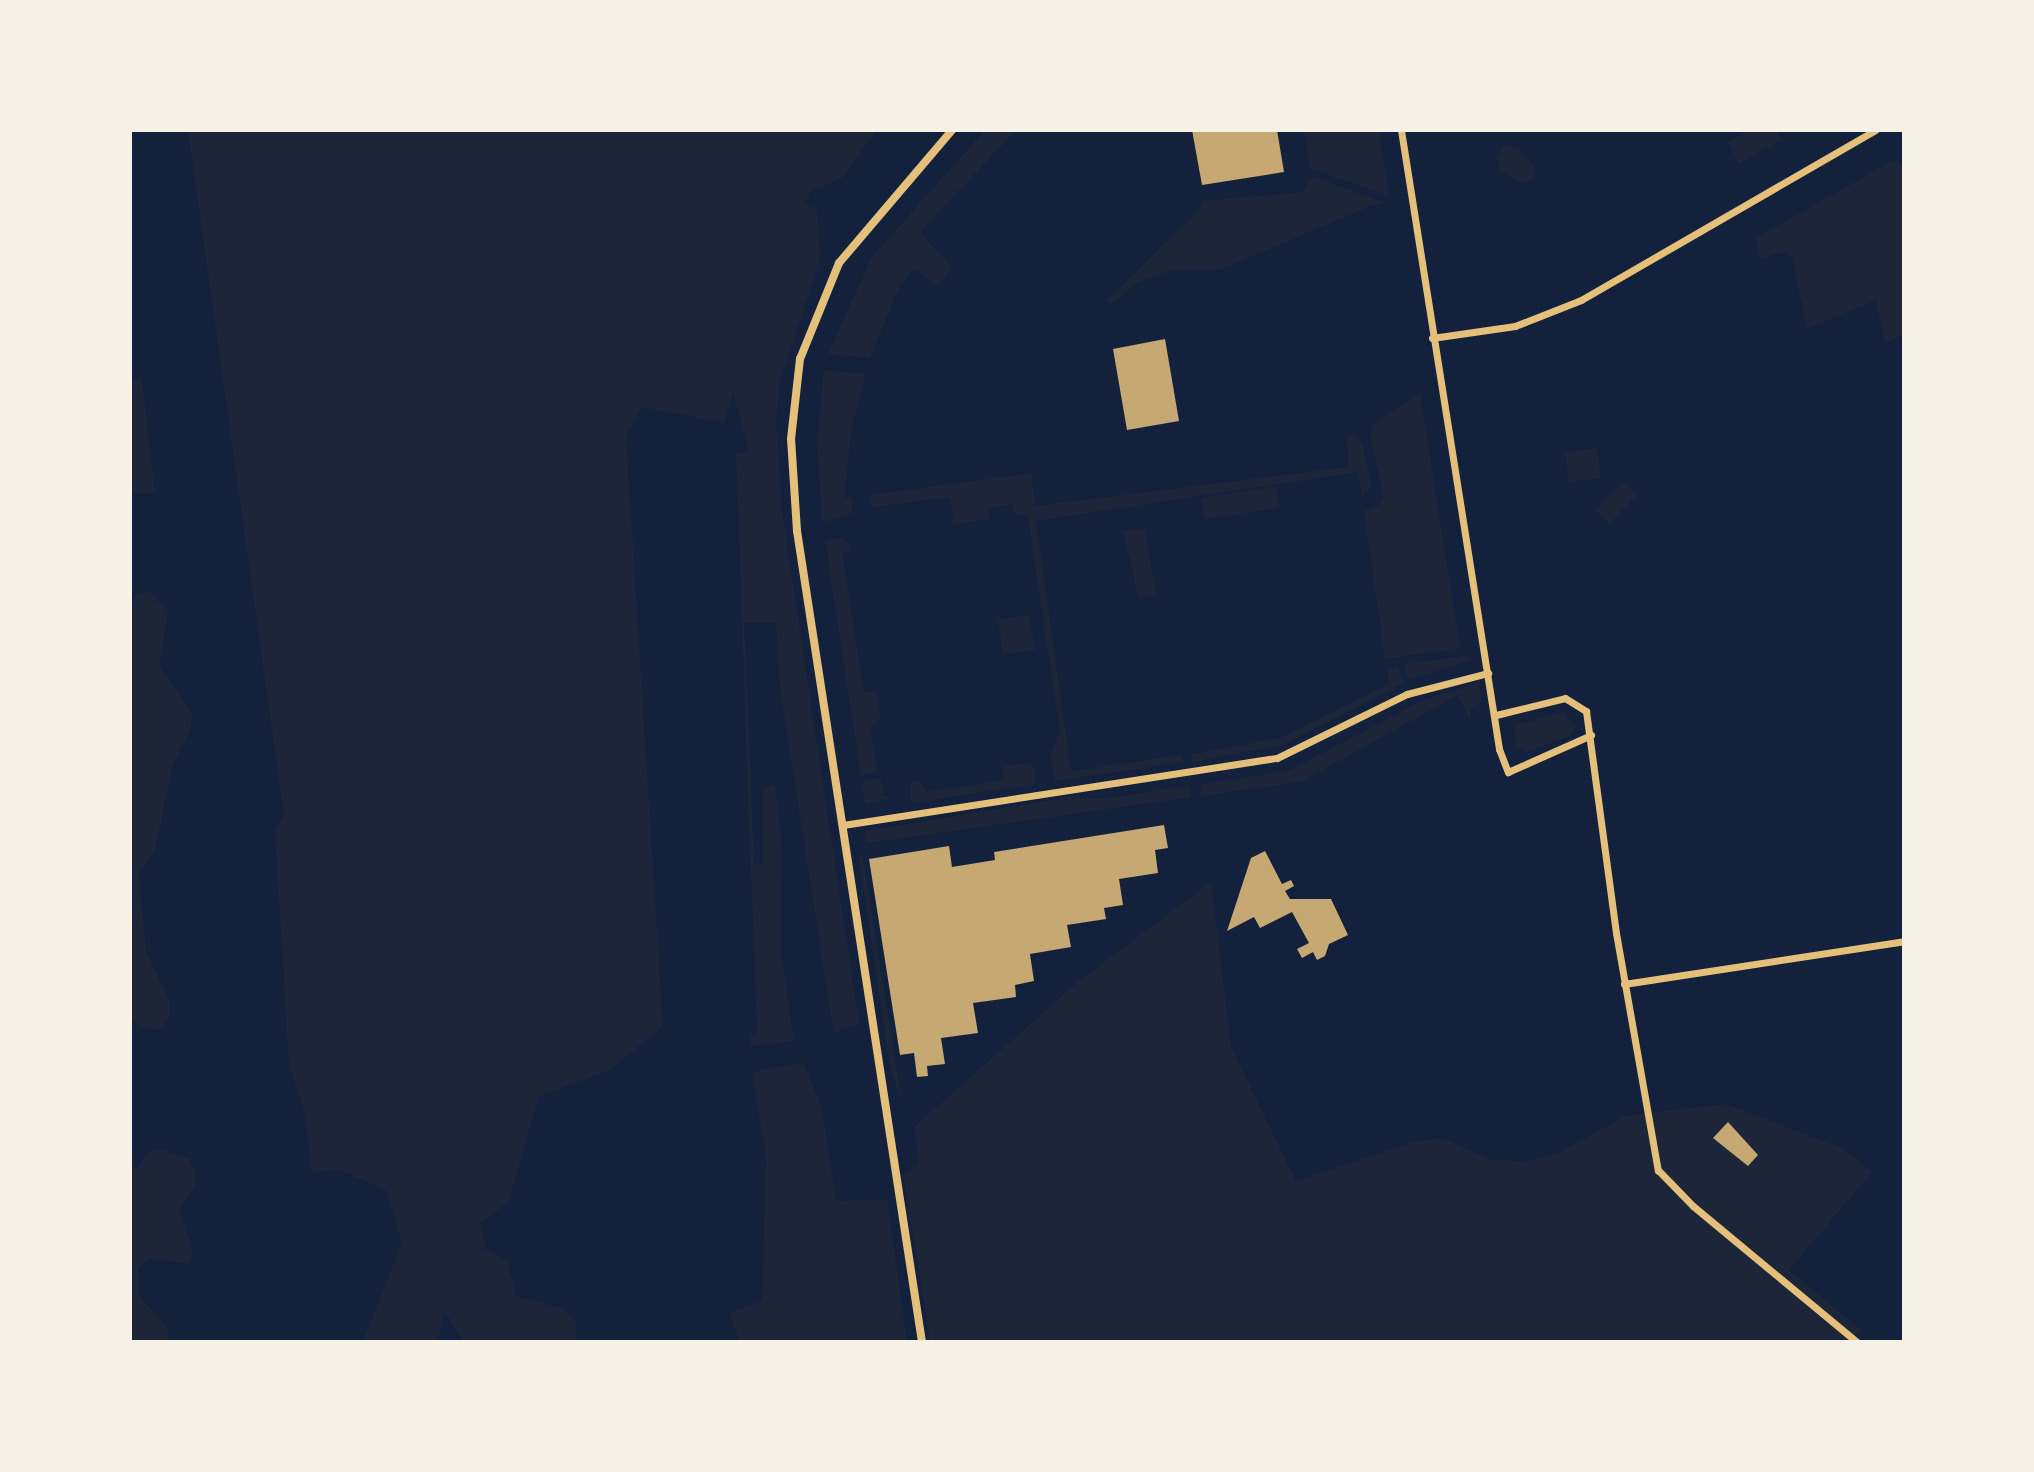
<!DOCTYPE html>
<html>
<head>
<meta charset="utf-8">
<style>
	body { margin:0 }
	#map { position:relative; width:2034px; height:1472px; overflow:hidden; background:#14213d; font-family:"Sofia Sans Condensed",sans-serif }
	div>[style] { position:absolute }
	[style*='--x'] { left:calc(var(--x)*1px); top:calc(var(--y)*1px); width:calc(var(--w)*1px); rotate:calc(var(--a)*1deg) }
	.green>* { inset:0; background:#1d2539 }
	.building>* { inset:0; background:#c6a872 }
	.minor>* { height:7px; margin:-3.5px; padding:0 3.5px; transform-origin:3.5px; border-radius:3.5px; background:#e5c07b }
	.tertiary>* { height:8px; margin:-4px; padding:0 4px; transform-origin:4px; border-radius:4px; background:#e5c07b }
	span { translate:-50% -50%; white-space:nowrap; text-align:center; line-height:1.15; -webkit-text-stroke:6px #f6f1e7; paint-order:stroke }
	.frame { position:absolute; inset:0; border:132px solid #f6f1e7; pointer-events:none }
</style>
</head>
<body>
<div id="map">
	<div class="green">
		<i style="clip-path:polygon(188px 130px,877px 130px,842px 178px,811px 191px,805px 203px,817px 211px,820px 259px,780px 381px,776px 419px,782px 511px,859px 1023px,835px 1033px,833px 1028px,779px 681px,776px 623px,744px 623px,754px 864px,763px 863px,763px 789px,775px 784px,782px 847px,781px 951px,794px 1041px,751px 1046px,750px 1035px,757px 1034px,736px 454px,749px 451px,733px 393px,724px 423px,642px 407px,626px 435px,663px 1026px,610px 1070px,539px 1096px,509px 1201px,480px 1224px,486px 1249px,508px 1263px,516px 1296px,564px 1309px,576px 1323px,577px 1342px,464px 1342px,445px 1312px,437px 1342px,363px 1342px,402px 1242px,386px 1190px,337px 1169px,312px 1173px,304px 1110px,289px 1065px,275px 832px,284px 815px)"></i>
		<i style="clip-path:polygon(985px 130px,1016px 130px,920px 232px,952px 268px,936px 286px,915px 268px,899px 287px,870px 358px,828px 354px,872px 257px)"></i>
		<i style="clip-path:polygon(1304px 130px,1379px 130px,1389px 196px,1310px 168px)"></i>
		<i style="clip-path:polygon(1749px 130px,1776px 130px,1781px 140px,1739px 164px,1728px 142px)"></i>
		<i style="clip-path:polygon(1506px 145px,1518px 148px,1535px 167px,1534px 180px,1520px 183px,1501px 170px,1496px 157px)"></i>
		<i style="clip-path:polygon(1894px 160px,1904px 166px,1904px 335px,1885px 343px,1876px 300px,1807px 329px,1792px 257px,1784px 252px,1760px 258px,1756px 238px)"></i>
		<i style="clip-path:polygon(1312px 176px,1389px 205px,1378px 203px,1219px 270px,1172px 270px,1138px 282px,1111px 304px,1106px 301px,1200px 209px,1201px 201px,1303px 192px)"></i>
		<i style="clip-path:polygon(824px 370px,866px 374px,851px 429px,844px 498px,853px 497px,852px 513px,822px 523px,817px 443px)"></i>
		<i style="clip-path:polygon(130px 380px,142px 381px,155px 493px,130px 494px)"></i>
		<i style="clip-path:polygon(1420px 394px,1460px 648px,1385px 659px,1364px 511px,1380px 505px,1384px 497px,1370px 435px,1374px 422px)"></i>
		<i style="clip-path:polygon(1354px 432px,1363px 444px,1371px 487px,1362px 499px,1358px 472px,1036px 521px,1071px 771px,1182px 755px,1183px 762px,1055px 781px,1050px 754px,1060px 732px,1028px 516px,1014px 514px,1012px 504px,989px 508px,990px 519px,954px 524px,950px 497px,873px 507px,870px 499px,870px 495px,1031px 473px,1035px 506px,1349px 467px,1346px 438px)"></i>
		<i style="clip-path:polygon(1597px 448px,1601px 478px,1569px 482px,1565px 452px)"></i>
		<i style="clip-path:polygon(1623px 482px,1637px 495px,1609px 524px,1595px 510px)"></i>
		<i style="clip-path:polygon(1276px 486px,1279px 508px,1204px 519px,1201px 498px)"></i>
		<i style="clip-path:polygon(1145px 528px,1156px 596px,1139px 599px,1123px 531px)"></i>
		<i style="clip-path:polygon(844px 537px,853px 551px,842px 553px,864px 691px,877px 693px,881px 719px,870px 727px,877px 771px,861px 776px,825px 540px)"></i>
		<i style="clip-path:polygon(150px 591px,168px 612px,159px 666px,192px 713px,191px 728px,172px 767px,155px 851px,139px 875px,146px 952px,170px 1002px,170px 1017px,162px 1029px,149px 1030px,130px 1019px,130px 604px,137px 594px)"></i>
		<i style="clip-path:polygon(1029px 615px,1035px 650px,1003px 654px,998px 619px)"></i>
		<i style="clip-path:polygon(1470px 655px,1471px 660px,1409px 680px,1404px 664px)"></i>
		<i style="clip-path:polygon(1398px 666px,1403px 683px,1286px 744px,1192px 762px,1191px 754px,1280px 738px,1389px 684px,1387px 669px)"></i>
		<i style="clip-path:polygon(1478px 683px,1482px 702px,1470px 708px,1470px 719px,1458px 695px,1301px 782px,1202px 796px,1200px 785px,1291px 770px,1421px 701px)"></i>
		<i style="clip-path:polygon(1564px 712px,1576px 727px,1569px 736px,1527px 752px,1516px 745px,1514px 728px,1520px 724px)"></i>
		<i style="clip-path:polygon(1028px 763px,1034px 767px,1036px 784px,911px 803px,910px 782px,920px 781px,926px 792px,1002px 780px,1004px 766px)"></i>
		<i style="clip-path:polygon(880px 777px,884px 795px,892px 798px,865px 804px,862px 782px)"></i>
		<i style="clip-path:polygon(1189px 786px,1192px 797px,867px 843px,865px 831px,1069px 797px,1101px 799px)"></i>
		<i style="clip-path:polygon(859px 857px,863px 857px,902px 1103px,890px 1066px)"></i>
		<i style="clip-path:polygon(1211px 882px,1231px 1047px,1296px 1181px,1413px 1142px,1442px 1138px,1489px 1159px,1527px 1162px,1561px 1152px,1625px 1116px,1726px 1104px,1844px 1149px,1872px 1172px,1789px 1270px,1860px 1329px,1849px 1342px,930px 1342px,903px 1174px,919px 1164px,914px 1127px,1080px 980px)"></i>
		<i style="clip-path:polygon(803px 1062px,822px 1108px,836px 1201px,887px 1199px,907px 1342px,740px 1342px,729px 1313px,762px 1301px,766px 1158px,752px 1072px)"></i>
		<i style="clip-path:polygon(159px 1149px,189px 1159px,195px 1172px,195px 1186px,179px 1210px,193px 1250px,189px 1264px,150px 1259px,138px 1268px,139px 1296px,168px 1328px,169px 1342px,130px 1342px,130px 1166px,138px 1168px,146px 1154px)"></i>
	</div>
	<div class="building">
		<i style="clip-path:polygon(1192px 130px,1277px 130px,1284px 172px,1202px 185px)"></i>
		<i style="clip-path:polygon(1165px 339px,1179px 421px,1127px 430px,1113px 349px)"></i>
		<i style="clip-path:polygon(1164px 825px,1168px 848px,1155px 850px,1158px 873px,1119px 879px,1123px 905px,1104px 908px,1106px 919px,1067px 925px,1071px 947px,1030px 954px,1034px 981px,1015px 985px,1016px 997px,973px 1003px,978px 1033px,941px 1038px,945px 1064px,927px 1066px,928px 1076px,917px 1077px,914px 1053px,900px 1055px,869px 859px,949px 846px,952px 867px,995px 860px,994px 852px)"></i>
		<i style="clip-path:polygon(1265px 851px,1282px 884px,1291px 880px,1294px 886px,1285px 891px,1290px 899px,1331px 899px,1348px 935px,1329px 944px,1325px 956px,1317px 960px,1313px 952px,1302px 958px,1297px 949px,1309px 943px,1292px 912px,1260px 928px,1254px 917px,1227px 931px,1251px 858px)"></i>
		<i style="clip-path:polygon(1728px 1122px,1758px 1155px,1748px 1166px,1713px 1138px)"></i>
	</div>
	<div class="minor">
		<i style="--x:1401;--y:130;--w:627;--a:81"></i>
		<i style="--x:1499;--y:749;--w:25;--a:69"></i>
		<i style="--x:1508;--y:772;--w:91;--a:-24"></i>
		<i style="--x:1432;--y:338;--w:84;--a:-8.2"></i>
		<i style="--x:1515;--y:326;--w:71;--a:-21.5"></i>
		<i style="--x:1581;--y:300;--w:340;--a:-30"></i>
		<i style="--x:1496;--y:715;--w:71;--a:-13.8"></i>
		<i style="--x:1565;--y:698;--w:25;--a:32"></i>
		<i style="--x:1586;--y:711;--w:224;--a:82.3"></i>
		<i style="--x:1616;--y:933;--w:241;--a:80"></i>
		<i style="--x:1658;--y:1170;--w:50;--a:45.8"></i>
		<i style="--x:1693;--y:1206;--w:213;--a:39.7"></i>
		<i style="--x:843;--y:825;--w:439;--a:-8.8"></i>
		<i style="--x:1277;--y:758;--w:145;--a:-26.2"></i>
		<i style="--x:1407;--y:694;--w:84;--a:-14.5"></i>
		<i style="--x:1624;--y:984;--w:283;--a:-8.7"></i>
	</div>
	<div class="tertiary">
		<i style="--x:922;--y:1342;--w:821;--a:-98.76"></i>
		<i style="--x:797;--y:531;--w:92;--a:-93.7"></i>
		<i style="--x:791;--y:439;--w:81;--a:-83.6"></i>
		<i style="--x:800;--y:359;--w:104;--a:-67.9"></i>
		<i style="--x:839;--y:263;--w:175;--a:-49.6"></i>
	</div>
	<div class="frame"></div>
</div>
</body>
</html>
